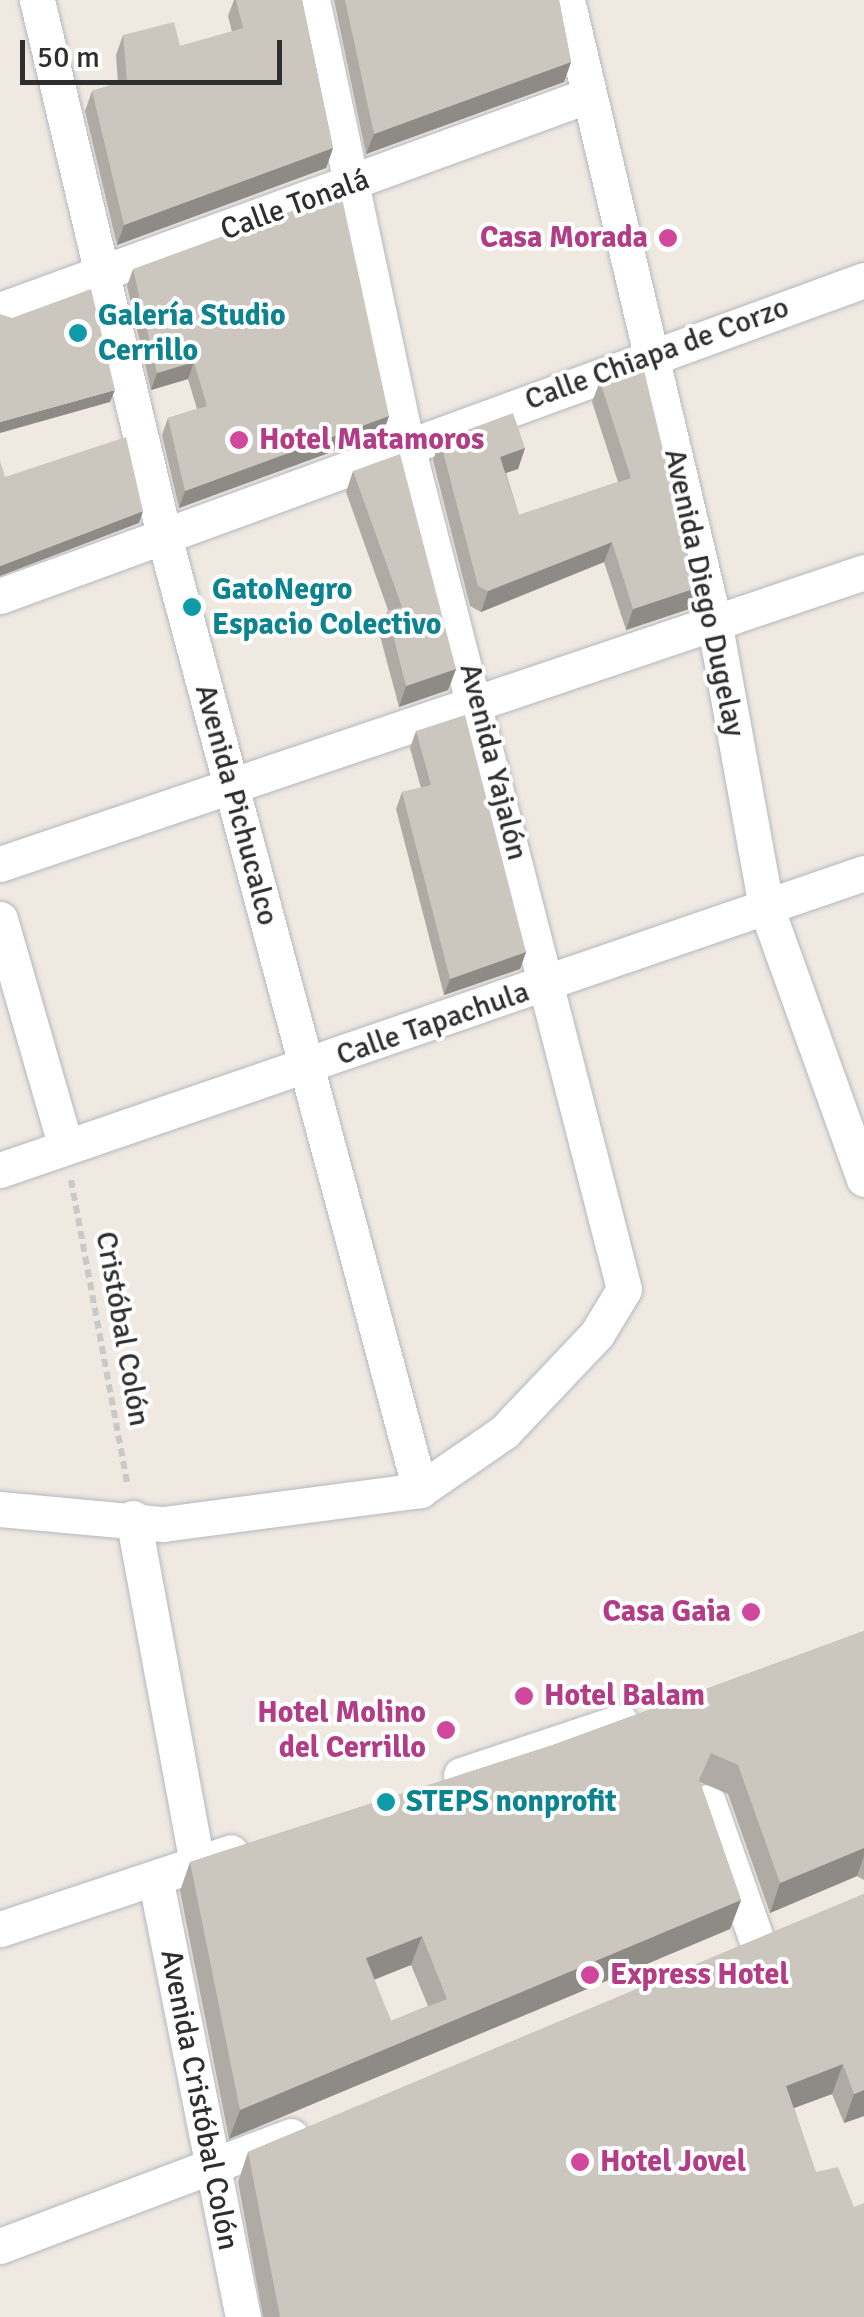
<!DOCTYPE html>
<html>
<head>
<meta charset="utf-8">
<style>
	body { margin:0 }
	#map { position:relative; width:864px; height:2317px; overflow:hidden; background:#efe9e1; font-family:Signika,sans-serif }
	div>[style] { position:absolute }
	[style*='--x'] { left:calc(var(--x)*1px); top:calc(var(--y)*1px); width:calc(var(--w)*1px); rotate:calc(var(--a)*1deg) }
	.path>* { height:6px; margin-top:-3px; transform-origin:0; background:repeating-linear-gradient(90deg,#c9c9c9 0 8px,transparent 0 13px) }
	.roads { filter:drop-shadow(0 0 2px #b4b7c1) drop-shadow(0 0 2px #b4b7c1) }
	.minor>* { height:35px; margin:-17.5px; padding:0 17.5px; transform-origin:17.5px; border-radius:17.5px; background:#fff }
	.wall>* { inset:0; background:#afaba4 }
	.shaded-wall>* { inset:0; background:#8e8b86 }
	.building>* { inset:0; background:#cbc7bf }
	.dots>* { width:28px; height:28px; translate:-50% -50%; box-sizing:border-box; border:5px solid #fff; border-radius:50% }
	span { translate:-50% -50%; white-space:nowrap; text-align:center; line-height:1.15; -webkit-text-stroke:8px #fff; paint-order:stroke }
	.street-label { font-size:30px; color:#2e2e2e }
	.hotel-label { font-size:30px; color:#b23c85; font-weight:700 }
	.right { translate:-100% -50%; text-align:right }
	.left { translate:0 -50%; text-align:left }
	.culture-label { font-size:30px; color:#0d838f; font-weight:700 }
	.scale { position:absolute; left:20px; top:40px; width:262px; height:45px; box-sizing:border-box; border:5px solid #2e2e2e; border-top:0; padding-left:12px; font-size:30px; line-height:35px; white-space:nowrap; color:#2e2e2e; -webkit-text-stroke:8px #fff; paint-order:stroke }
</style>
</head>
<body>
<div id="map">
	<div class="path">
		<i style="--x:71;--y:1180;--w:312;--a:79.5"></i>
	</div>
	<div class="roads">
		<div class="minor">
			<i style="--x:37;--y:0;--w:555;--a:76.66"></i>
			<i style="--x:165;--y:540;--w:984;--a:74.97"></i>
			<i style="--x:567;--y:0;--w:643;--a:76.7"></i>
			<i style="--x:715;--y:626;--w:286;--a:79.7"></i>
			<i style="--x:766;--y:907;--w:289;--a:70.2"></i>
			<i style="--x:0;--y:310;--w:627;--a:-20.05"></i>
			<i style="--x:0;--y:596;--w:920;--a:-20.09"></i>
			<i style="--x:0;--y:864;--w:912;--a:-18.67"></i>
			<i style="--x:0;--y:919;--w:237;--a:73.9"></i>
			<i style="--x:0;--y:1170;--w:914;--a:-18.97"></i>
			<i style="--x:0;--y:1509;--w:164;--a:5.3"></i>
			<i style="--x:163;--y:1524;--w:259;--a:-7.5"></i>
			<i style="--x:420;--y:1490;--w:102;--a:-34.6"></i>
			<i style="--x:504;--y:1432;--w:135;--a:-46.5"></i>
			<i style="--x:597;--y:1334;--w:52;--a:-59"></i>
			<i style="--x:624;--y:1289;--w:870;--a:-104.44"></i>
			<i style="--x:407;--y:446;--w:456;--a:-102"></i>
			<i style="--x:133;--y:1518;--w:352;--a:79.5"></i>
			<i style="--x:461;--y:1775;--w:168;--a:-18.4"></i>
			<i style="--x:708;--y:1802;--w:147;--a:70.6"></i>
			<i style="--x:156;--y:1882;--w:444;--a:78.7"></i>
			<i style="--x:0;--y:1929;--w:243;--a:-18.4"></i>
			<i style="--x:0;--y:2246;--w:311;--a:-20.7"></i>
		</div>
	</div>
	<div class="wall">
		<i style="clip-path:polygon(234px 0,302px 0,333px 148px,326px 168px,117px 245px,85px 111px,92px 91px,118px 83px,116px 55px,123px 35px,180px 46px,232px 32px,228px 16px)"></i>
		<i style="clip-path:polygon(334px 0,559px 0,571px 62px,564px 82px,366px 154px)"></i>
		<i style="clip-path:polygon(133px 269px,389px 416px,383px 433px,179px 508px,162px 435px,168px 418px,197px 409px,188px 379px,151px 390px,127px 286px)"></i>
		<i style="clip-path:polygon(600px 381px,696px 588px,689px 609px,626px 630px,604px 562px,481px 612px,470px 606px,433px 460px,440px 440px,525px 448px,518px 469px,506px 473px,519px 515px,618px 482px,592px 402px)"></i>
		<i style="clip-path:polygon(353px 471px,456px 669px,448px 690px,399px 707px,379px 632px,388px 610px,346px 492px)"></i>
		<i style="clip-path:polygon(416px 731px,526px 952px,520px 969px,444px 995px,396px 809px,402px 792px,421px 788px,410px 748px)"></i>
		<i style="clip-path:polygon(evenodd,864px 1631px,864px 1880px,857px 1876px,770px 1913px,728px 1794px,700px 1782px,741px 1900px,730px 1929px,229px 2139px,180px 1891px,190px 1862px,553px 1745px,864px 1631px,411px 1965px,428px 2006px,391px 2021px,374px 1980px,411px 1965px)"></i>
		<i style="clip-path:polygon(864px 1894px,864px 2116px,844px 2123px,832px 2094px,794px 2108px,864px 2317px,263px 2317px,238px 2182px,248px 2152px)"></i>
	</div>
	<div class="shaded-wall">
		<i style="clip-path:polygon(571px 62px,564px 82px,366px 154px,374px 134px)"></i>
		<i style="clip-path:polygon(333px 148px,326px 168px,117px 245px,124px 225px)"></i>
		<i style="clip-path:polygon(194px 362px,188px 379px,151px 390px,157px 373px)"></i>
		<i style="clip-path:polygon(115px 390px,110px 402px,0 433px,0 422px)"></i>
		<i style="clip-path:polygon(389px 416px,383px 433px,179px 508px,185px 491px)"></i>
		<i style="clip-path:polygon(525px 448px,518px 469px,493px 477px,500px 457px)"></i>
		<i style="clip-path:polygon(143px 511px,139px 523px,0 576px,0 566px)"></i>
		<i style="clip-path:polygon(612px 542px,604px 562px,481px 612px,488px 591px)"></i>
		<i style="clip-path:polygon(696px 588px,689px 609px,626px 630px,633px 609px)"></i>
		<i style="clip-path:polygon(456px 669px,448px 690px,399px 707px,406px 686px)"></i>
		<i style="clip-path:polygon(526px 952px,520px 969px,444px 995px,450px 979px)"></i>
		<i style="clip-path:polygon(864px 1848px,864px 1856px,857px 1876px,770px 1913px,780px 1883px)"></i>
		<i style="clip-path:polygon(741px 1900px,730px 1929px,229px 2139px,240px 2110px)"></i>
		<i style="clip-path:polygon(422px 1936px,411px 1965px,355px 1987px,366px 1958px)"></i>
		<i style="clip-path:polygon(843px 2064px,832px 2094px,775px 2115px,786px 2086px)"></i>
		<i style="clip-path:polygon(864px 2090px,864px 2116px,844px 2123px,854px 2094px)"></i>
	</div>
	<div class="building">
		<i style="clip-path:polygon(236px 0,302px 0,333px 148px,124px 225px,92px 91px,127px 80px,123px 35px,174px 22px,180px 46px,243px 28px)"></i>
		<i style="clip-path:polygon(345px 0,559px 0,571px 62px,374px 134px)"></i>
		<i style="clip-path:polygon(341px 193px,389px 416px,185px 491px,168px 418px,207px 406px,194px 362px,157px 373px,133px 269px)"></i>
		<i style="clip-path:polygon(91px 289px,115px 390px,0 422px,0 314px,12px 318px)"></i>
		<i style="clip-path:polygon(643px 366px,696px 588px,633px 609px,612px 542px,488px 591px,478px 586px,440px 440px,513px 413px,525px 448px,500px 457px,519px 515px,631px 478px,600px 381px)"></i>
		<i style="clip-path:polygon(126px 437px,143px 511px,0 566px,0 461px,5px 477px)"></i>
		<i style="clip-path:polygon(400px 454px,456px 669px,406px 686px,387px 611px,402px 607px,353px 471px)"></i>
		<i style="clip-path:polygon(465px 715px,526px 952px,450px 979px,402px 792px,431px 785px,416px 731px)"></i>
		<i style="clip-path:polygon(evenodd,864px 1631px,864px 1848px,780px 1883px,738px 1765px,711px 1753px,699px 1780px,741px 1900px,240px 2110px,190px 1862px,553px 1745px,864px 1631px,422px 1936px,447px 1999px,391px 2021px,366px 1958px,422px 1936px)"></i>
		<i style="clip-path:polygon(864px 1894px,864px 2090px,854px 2094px,843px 2064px,786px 2086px,816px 2172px,838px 2167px,854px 2207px,864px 2203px,864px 2317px,280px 2317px,248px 2152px)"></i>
	</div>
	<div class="dots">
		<i style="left:668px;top:238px;background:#d1479c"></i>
		<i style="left:78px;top:333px;background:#0f9aa8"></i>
		<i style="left:239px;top:440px;background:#d1479c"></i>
		<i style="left:192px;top:607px;background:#0f9aa8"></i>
		<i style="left:751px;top:1612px;background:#d1479c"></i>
		<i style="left:524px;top:1696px;background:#d1479c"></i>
		<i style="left:446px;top:1730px;background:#d1479c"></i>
		<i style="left:386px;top:1802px;background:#0f9aa8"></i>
		<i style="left:590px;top:1975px;background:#d1479c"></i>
		<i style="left:580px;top:2162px;background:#d1479c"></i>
	</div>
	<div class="street-label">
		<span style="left:295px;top:205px;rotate:-20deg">Calle Tonalá</span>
		<span style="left:657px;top:354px;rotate:-20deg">Calle Chiapa de Corzo</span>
		<span style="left:704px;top:593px;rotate:78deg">Avenida Diego Dugelay</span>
		<span style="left:493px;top:762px;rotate:76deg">Avenida Yajalón</span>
		<span style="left:236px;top:805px;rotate:75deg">Avenida Pichucalco</span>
		<span style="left:433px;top:1024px;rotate:-19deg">Calle Tapachula</span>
		<span style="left:122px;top:1329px;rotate:80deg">Cristóbal Colón</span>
		<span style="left:199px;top:2100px;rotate:79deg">Avenida Cristóbal Colón</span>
	</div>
	<div class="hotel-label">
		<span class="right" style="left:648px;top:238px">Casa Morada</span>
		<span class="left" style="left:259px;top:440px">Hotel Matamoros</span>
		<span class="right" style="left:731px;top:1612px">Casa Gaia</span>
		<span class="left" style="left:544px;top:1696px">Hotel Balam</span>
		<span class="right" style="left:426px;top:1730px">Hotel Molino<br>del Cerrillo</span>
		<span class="left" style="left:610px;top:1975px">Express Hotel</span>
		<span class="left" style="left:600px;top:2162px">Hotel Jovel</span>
	</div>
	<div class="culture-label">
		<span class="left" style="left:98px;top:333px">Galería Studio<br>Cerrillo</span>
		<span class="left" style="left:212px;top:607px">GatoNegro<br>Espacio Colectivo</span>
		<span class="left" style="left:406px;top:1802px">STEPS nonprofit</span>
	</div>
	<div class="scale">50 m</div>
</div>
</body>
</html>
